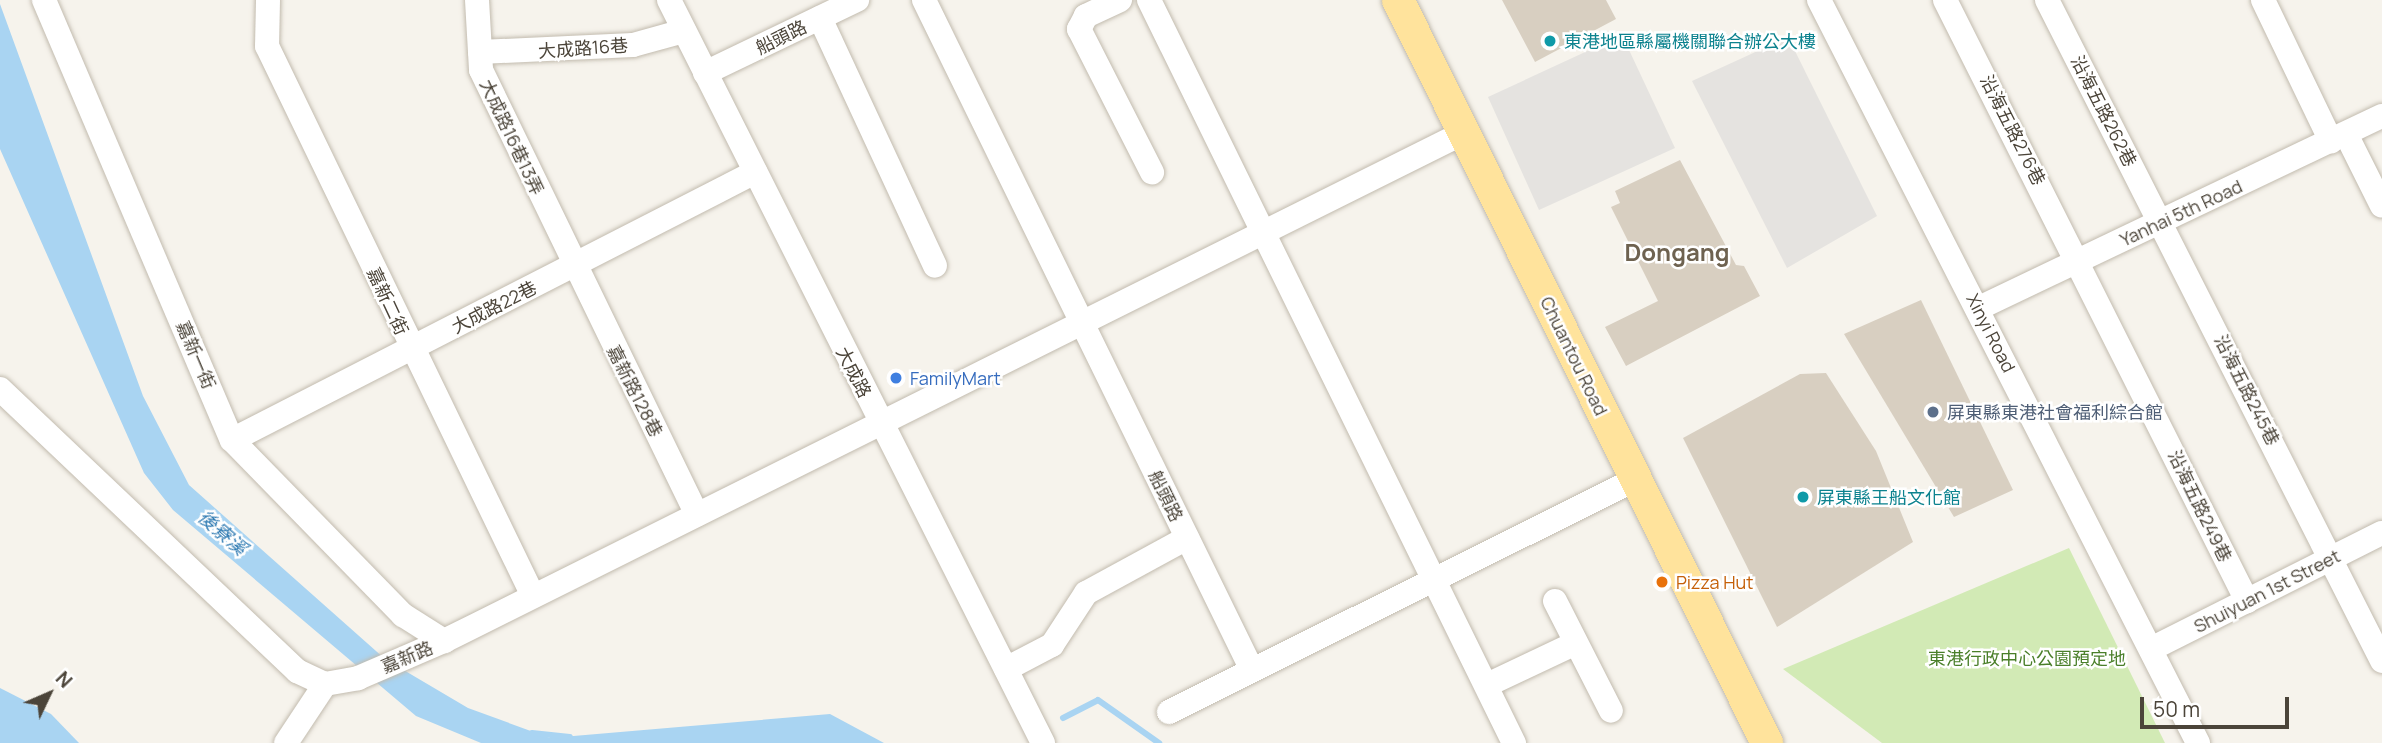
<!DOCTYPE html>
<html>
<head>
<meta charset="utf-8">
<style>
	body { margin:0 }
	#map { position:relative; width:2382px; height:743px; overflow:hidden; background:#f6f3ec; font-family:Manrope,"Noto Sans TC",sans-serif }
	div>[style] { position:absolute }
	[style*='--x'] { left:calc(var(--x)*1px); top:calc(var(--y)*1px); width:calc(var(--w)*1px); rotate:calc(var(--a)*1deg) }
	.green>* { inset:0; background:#d2eab5 }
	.parking>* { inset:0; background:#e5e3e0 }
	.water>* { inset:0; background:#a9d4f2 }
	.stream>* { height:6px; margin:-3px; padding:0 3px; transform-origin:3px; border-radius:3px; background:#a9d4f2 }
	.building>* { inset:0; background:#d8cfc1 }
	.roads { filter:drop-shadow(0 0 2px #c2bbae) drop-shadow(0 0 2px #c2bbae) }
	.minor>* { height:24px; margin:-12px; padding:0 12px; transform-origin:12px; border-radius:12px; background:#fff }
	.major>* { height:32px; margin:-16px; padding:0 16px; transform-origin:16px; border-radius:16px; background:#ffe39c }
	.dots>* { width:19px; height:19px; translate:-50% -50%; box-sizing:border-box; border:4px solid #fff; border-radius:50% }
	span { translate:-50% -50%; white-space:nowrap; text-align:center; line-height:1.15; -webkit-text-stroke:5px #fff; paint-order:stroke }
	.street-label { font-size:18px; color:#4b4439 }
	.culture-label { font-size:18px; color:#0d838f }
	.left { translate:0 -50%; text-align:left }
	.shop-label { font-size:18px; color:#366cbe }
	.service-label { font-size:18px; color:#4e5e75 }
	.food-label { font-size:18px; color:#c56008 }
	.park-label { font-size:18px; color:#4a7f2a }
	.water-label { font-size:19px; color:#2e7ab2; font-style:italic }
	.district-label { font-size:24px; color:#6e6250; font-weight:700 }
	.north { position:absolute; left:14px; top:659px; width:70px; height:70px; -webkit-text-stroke:5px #fff; paint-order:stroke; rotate:46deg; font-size:19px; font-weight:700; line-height:28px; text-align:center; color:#4b4439 }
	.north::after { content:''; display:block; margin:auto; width:24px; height:32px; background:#4b4439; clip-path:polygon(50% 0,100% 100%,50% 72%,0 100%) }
	.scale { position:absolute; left:2140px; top:697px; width:149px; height:32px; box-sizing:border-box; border:4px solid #4b4439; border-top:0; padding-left:9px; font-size:21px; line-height:24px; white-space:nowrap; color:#4b4439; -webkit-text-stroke:5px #fff; paint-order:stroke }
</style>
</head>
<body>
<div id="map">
	<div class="green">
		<i style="clip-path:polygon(2069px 548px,2165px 743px,1882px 743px,1783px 669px)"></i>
	</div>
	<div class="parking">
		<i style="clip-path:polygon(1622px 35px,1675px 148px,1539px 210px,1488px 97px)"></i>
		<i style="clip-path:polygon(1788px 37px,1877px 216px,1787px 268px,1692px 81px)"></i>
	</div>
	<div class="water">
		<i style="clip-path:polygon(0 4px,143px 396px,189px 485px,385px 659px,468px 708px,550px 738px,830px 714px,884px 743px,481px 743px,416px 716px,173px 510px,144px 473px,0 149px)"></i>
		<i style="clip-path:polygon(0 688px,51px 714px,79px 743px,0 743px)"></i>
	</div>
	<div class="stream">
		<i style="--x:1063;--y:718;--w:39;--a:-27"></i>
		<i style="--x:1098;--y:700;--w:75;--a:35.2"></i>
		<i style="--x:532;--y:733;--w:38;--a:6"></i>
	</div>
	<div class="building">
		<i style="clip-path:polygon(1502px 0,1606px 0,1616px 19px,1535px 62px)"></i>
		<i style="clip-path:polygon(1680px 160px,1736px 265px,1744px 266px,1760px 296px,1626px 366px,1605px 327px,1658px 301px,1611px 207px,1620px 203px,1615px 191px)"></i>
		<i style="clip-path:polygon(1921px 300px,2013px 490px,1954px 517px,1844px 334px)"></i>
		<i style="clip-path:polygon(1826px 373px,1876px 451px,1913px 542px,1777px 627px,1683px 438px,1800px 374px)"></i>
	</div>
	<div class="roads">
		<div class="minor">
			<i style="--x:44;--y:0;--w:478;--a:66.9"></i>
			<i style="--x:232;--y:440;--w:245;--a:45.7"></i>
			<i style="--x:403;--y:615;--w:49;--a:32.4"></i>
			<i style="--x:268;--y:0;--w:46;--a:91.2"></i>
			<i style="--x:267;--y:46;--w:611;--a:64.19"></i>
			<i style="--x:477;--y:0;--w:70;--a:86.7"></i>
			<i style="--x:481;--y:70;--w:494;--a:64.1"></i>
			<i style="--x:669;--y:0;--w:832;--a:63.28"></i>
			<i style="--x:924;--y:0;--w:746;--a:63.92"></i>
			<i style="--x:1120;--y:0;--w:38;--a:155"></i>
			<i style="--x:1086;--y:16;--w:15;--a:118"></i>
			<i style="--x:1079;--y:29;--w:161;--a:63"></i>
			<i style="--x:1149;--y:0;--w:828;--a:63.84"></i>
			<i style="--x:1819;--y:0;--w:834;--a:62.97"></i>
			<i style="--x:1945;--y:0;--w:673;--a:63.32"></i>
			<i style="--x:2047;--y:0;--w:741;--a:63.12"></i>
			<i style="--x:2263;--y:0;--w:157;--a:64.3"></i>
			<i style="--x:820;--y:18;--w:273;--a:65.1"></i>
			<i style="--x:480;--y:52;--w:153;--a:-2.6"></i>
			<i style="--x:633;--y:45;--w:53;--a:-15.4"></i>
			<i style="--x:705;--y:73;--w:169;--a:-25.7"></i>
			<i style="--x:2346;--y:134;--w:80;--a:63.4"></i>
			<i style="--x:1979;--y:308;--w:446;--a:-25.5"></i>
			<i style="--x:0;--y:389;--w:410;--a:43.5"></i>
			<i style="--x:297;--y:671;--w:31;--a:25"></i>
			<i style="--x:325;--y:684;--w:34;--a:-10"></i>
			<i style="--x:358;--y:678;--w:94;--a:-23.3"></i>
			<i style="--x:444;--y:641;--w:1141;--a:-26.5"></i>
			<i style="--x:232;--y:440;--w:588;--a:-27.13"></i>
			<i style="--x:1555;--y:601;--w:123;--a:63"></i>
			<i style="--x:2151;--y:649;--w:258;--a:-26.7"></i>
			<i style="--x:1006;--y:669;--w:52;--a:-27.6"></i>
			<i style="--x:1052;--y:645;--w:62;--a:-56.8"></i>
			<i style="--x:1086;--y:593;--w:115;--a:-28.6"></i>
			<i style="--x:1487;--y:685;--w:98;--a:-25.3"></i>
			<i style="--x:1169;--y:712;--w:520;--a:-26.52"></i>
			<i style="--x:286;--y:743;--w:71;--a:-56.5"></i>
		</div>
		<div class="major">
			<i style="--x:1398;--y:0;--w:830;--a:63.59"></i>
		</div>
	</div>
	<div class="dots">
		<i style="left:1550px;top:41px;background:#0f9aa8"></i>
		<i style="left:896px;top:378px;background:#3f7fe0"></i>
		<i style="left:1933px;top:412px;background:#5c6f8a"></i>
		<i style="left:1803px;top:497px;background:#0f9aa8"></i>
		<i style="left:1662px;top:582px;background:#e8710a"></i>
	</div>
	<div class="street-label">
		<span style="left:781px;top:37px;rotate:-26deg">船頭路</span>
		<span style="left:583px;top:48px;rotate:-4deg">大成路16巷</span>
		<span style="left:2104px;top:111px;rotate:63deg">沿海五路262巷</span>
		<span style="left:2013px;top:130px;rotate:63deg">沿海五路276巷</span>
		<span style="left:512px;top:137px;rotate:65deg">大成路16巷13弄</span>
		<span style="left:2181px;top:213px;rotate:-25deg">Yanhai 5th Road</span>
		<span style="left:388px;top:301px;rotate:65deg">嘉新二街</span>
		<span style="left:494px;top:307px;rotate:-27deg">大成路22巷</span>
		<span style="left:1991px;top:333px;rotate:63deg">Xinyi Road</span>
		<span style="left:196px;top:355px;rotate:67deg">嘉新一街</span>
		<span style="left:1574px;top:356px;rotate:64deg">Chuantou Road</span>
		<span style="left:854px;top:372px;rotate:63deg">大成路</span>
		<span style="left:2247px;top:390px;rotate:63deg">沿海五路245巷</span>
		<span style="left:635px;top:391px;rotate:63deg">嘉新路128巷</span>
		<span style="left:1166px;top:496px;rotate:64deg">船頭路</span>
		<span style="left:2200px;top:506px;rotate:64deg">沿海五路249巷</span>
		<span style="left:2267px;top:591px;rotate:-27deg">Shuiyuan 1st Street</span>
		<span style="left:407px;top:657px;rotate:-23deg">嘉新路</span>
	</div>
	<div class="culture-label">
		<span class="left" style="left:1564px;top:41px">東港地區縣屬機關聯合辦公大樓</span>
		<span class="left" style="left:1817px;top:497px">屏東縣王船文化館</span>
	</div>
	<div class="shop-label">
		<span class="left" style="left:910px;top:378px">FamilyMart</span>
	</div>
	<div class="service-label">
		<span class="left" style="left:1947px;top:412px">屏東縣東港社會福利綜合館</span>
	</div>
	<div class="food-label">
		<span class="left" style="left:1676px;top:582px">Pizza Hut</span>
	</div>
	<div class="park-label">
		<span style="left:2027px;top:658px">東港行政中心公園預定地</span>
	</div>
	<div class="water-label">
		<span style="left:222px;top:533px;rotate:41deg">後寮溪</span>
	</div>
	<div class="district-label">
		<span style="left:1677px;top:252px">Dongang</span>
	</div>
	<div class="north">N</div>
	<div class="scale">50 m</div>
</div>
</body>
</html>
